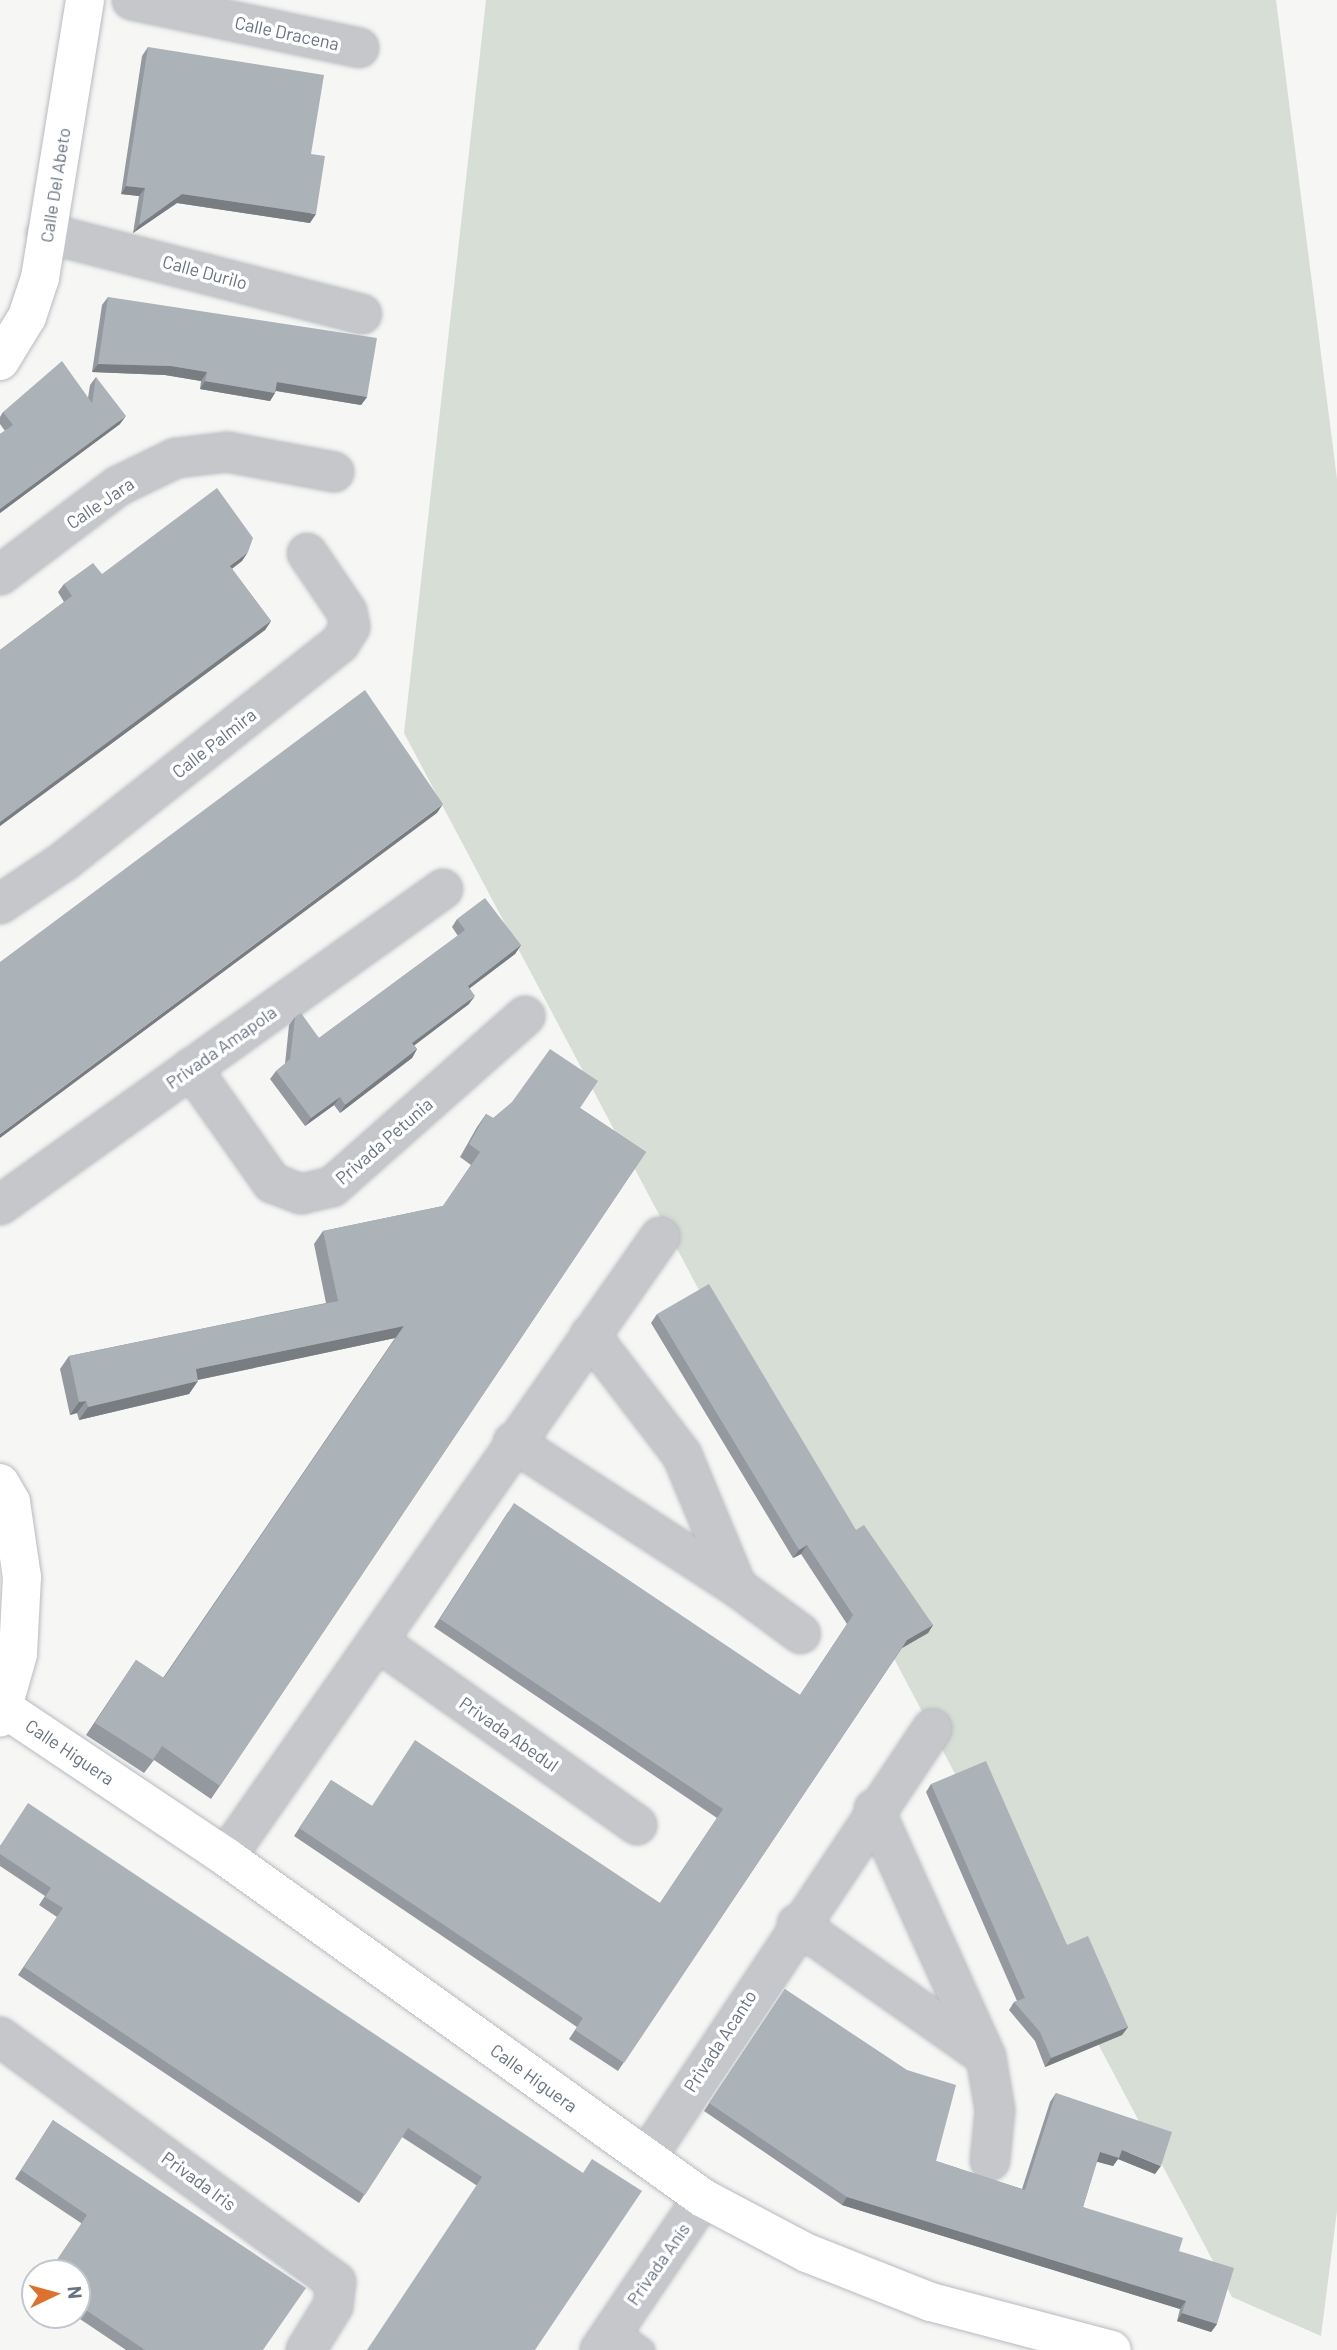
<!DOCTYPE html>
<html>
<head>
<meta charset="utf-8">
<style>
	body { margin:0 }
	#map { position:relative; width:1337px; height:2350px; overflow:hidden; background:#f6f7f4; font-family:Barlow,sans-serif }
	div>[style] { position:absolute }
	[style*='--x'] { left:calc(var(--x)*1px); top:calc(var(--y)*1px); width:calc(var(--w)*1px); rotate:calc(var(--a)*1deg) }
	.green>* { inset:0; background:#d7ded5 }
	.roads { filter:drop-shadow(0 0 2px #b7bac0) drop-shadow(0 0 2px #b7bac0) }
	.lane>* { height:23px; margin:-11.5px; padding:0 11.5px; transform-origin:11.5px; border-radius:11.5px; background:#c5c7cb }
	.street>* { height:38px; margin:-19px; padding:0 19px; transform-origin:19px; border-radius:19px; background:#c5c7cb }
	.secondary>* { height:38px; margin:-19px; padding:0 19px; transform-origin:19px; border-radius:19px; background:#fff }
	.wall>* { inset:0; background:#93999e }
	.shaded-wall>* { inset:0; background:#787d81 }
	.building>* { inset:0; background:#abb2b8 }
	span { translate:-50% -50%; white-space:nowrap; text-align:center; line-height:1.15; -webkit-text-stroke:7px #fff; paint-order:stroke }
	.street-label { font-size:18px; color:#677384 }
	.north { position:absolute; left:21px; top:2259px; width:70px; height:70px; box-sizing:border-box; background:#fff; border:2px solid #c2c7ce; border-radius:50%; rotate:85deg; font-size:19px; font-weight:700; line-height:28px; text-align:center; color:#677384 }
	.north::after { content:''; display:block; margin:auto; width:24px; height:32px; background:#df702c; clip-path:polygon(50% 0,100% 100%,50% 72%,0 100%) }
</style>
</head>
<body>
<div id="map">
	<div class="green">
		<i style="clip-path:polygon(486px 0,1276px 0,1337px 479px,1337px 2211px,1321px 2336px,1232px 2297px,404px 733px)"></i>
	</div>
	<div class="roads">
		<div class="lane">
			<i style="--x:613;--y:2329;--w:36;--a:36"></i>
		</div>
		<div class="street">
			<i style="--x:132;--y:0;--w:232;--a:11.9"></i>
			<i style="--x:46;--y:233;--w:326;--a:14.4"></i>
			<i style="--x:0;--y:575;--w:148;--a:-37"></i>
			<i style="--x:118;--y:486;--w:64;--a:-25.8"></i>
			<i style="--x:176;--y:458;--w:51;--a:-6.7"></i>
			<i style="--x:227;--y:452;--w:109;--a:10.6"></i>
			<i style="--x:0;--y:904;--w:76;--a:-33.7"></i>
			<i style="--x:63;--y:862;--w:353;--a:-38.3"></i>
			<i style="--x:340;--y:643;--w:19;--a:-58"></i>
			<i style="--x:350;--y:627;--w:15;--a:-101"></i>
			<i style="--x:347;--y:612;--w:71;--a:-124.1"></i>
			<i style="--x:191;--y:1068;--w:141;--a:54.8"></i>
			<i style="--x:272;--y:1183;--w:31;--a:21"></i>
			<i style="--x:301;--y:1194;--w:32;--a:-13"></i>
			<i style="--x:332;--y:1187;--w:258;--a:-41.5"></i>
			<i style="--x:0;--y:1205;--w:544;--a:-35.5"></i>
			<i style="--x:590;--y:1335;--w:151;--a:52.5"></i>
			<i style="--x:682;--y:1455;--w:143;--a:67.4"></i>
			<i style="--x:737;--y:1587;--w:79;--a:36.3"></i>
			<i style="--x:513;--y:1442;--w:267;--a:32.9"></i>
			<i style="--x:380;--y:1643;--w:315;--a:35.3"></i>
			<i style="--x:874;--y:1809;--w:272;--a:65.7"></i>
			<i style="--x:986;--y:2057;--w:54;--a:80.4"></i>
			<i style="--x:995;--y:2110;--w:51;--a:95.6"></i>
			<i style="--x:226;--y:1857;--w:757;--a:-55.01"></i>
			<i style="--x:797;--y:1924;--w:231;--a:35.1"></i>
			<i style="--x:0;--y:2037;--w:416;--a:36.1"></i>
			<i style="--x:336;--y:2282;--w:24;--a:97"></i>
			<i style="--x:333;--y:2306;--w:52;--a:121.5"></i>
			<i style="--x:646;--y:2158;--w:516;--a:-56.31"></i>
			<i style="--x:600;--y:2350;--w:184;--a:-55.9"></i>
		</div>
		<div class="secondary">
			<i style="--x:0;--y:361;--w:52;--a:-58.5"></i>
			<i style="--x:27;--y:317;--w:41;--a:-71.6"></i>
			<i style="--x:40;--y:278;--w:282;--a:-80.8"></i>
			<i style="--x:0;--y:1483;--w:22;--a:60"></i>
			<i style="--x:11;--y:1502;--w:76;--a:81.7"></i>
			<i style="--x:22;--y:1577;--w:77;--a:93"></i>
			<i style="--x:18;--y:1654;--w:66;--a:105.7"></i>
			<i style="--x:5;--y:1709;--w:266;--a:33.8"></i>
			<i style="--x:226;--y:1857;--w:586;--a:35.56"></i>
			<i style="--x:703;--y:2198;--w:118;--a:27.9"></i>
			<i style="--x:807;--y:2253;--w:133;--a:21.6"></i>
			<i style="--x:931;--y:2302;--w:187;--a:14.9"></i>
		</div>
	</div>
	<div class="wall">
		<i style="clip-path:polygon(148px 47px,311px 154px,310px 223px,177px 203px,133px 233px,139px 196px,121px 194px,142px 56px)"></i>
		<i style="clip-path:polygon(108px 297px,367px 397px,361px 405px,276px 391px,270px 401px,200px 389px,201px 381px,165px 375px,92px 372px,102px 305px)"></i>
		<i style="clip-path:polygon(96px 377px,120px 424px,0 513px,0 434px,5px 431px,0 424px,0 417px,3px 412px,88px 398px,90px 385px)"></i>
		<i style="clip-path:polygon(242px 561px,232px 569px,271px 621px,265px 630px,0 826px,0 650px,64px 602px,58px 592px,64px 584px,102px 574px)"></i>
		<i style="clip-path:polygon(457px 919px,521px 945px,515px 954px,470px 988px,469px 1004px,414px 1045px,417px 1049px,412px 1058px,340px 1113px,334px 1105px,305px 1126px,270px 1079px,276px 1071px,285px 1064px,289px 1025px,295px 1017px,319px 1038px,458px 936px,452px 927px)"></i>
		<i style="clip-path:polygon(580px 1108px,646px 1152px,211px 1799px,154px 1760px,144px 1773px,86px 1735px,136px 1660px,163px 1678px,395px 1338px,198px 1380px,189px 1394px,79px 1420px,77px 1413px,70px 1415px,60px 1369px,69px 1356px,326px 1303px,314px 1244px,323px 1231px,443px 1206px,471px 1165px,460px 1157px,477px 1127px,486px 1114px,493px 1118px)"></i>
		<i style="clip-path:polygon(657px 1314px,856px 1530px,933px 1625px,928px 1633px,902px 1648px,618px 2071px,569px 2039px,577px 2027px,294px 1836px,331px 1780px,372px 1806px,660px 1903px,717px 1818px,434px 1627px,508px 1512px,800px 1695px,847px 1624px,801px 1554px,793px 1558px,651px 1323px)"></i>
		<i style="clip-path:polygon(931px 1784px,1067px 1945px,1128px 2027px,1122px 2035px,1045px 2067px,1035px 2041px,1009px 2010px,1014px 2002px,1017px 2001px,926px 1792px)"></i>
		<i style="clip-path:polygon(0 1845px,582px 2173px,642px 2191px,476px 2185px,402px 2137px,359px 2203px,18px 1975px,57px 1917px,39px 1905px,45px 1896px,0 1866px)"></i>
		<i style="clip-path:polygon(785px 1989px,936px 2161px,1022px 2189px,1050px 2102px,1056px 2093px,1155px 2174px,1118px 2159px,1113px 2166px,1097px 2161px,1083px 2207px,1179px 2251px,1217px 2324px,1211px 2332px,1177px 2321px,1180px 2309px,842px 2205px,704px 2111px)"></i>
		<i style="clip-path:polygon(53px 2120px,263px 2350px,126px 2350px,74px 2315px,77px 2315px,77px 2273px,81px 2223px,15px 2179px)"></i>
	</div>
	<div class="shaded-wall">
		<i style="clip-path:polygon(126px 186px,145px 188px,139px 196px,121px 194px)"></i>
		<i style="clip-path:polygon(182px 194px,316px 214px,310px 223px,177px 203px,133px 233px,139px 225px)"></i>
		<i style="clip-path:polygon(98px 364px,171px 366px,207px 372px,201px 381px,165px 375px,92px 372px)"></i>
		<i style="clip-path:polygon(205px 381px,275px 393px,270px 401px,200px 389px)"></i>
		<i style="clip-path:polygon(277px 382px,367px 397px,361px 405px,271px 390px)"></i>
		<i style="clip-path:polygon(126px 416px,120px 424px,0 513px,0 509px)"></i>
		<i style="clip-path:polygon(248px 552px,242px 561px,224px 574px,230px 566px)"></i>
		<i style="clip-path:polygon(271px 621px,265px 630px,0 826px,0 822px)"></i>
		<i style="clip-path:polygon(443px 804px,437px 813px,0 1138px,0 1134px)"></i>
		<i style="clip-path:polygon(521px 945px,515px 954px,462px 994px,468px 986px)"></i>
		<i style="clip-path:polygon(475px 996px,469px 1004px,407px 1051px,412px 1043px)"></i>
		<i style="clip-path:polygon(417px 1049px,412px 1058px,340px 1113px,345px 1105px)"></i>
		<i style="clip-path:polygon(340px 1097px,334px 1105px,305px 1126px,311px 1118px)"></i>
		<i style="clip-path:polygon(404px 1326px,395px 1338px,187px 1382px,196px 1369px)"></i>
		<i style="clip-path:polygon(198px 1381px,189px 1394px,79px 1420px,88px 1407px)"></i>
		<i style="clip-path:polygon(86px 1401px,77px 1413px,70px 1415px,79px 1402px)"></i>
		<i style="clip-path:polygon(807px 1545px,801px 1554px,793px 1558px,799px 1550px)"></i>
		<i style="clip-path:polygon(933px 1625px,928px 1633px,902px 1648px,907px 1640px)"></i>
		<i style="clip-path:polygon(1128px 2027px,1122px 2035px,1045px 2067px,1051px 2058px)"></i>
		<i style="clip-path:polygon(1122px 2150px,1161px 2166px,1155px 2174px,1118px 2159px,1113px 2166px,1094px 2161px,1100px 2152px)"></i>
		<i style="clip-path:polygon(847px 2197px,1186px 2301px,1180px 2309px,842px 2205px)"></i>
		<i style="clip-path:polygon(1182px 2313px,1217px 2324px,1211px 2332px,1177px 2321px)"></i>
	</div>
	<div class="building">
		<i style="clip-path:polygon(148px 47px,324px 75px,311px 154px,325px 156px,316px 214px,182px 194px,139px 225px,145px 188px,126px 186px)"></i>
		<i style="clip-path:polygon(108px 297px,377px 338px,367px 397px,277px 382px,275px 393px,205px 381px,207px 372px,171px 366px,98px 364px)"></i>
		<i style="clip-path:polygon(62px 361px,92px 403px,96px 377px,126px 416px,0 509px,0 434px,13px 425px,3px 412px)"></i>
		<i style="clip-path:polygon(217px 488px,253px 538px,248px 552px,230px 566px,271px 621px,0 822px,0 650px,72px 596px,64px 584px,93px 563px,102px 574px)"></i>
		<i style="clip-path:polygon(365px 690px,443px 804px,0 1134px,0 962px)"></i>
		<i style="clip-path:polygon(485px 898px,521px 945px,468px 986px,475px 996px,412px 1043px,417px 1049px,345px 1105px,340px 1097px,311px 1118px,276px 1071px,290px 1059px,295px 1017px,301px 1013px,319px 1038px,465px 930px,457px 919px)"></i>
		<i style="clip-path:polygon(550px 1049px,598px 1081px,580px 1108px,646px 1152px,220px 1786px,162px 1746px,153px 1760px,95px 1723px,136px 1660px,164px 1678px,404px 1326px,196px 1369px,198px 1381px,88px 1407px,86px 1401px,79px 1402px,69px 1356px,338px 1301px,323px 1231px,443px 1206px,480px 1152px,469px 1144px,486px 1114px,493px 1118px,512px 1102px)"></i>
		<i style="clip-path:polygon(709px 1284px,856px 1530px,864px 1525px,933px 1625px,907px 1640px,624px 2063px,575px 2030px,583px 2018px,299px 1828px,331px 1780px,372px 1806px,415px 1740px,660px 1903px,723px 1809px,440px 1619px,514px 1503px,800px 1695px,853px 1615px,807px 1545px,799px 1550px,657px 1314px)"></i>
		<i style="clip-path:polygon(986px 1761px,1067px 1945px,1088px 1936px,1128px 2027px,1051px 2058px,1040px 2032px,1014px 2002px,1025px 1998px,931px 1784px)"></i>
		<i style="clip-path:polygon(28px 1803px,583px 2173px,592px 2159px,642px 2191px,535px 2350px,367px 2350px,482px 2177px,408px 2128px,365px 2195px,24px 1967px,63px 1908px,45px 1897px,51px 1888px,0 1854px,0 1846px)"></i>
		<i style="clip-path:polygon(785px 1989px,907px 2070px,956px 2085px,936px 2161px,1025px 2190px,1056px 2093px,1172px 2132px,1161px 2166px,1122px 2150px,1119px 2158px,1100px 2152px,1083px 2207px,1183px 2238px,1179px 2251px,1234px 2268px,1217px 2324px,1182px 2313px,1186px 2301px,847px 2197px,709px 2103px)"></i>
		<i style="clip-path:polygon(53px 2120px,306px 2288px,263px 2350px,145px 2350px,77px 2304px,77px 2273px,48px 2273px,87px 2215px,21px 2170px)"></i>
	</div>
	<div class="street-label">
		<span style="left:287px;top:33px;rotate:12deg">Calle Dracena</span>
		<span style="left:55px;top:185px;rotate:-81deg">Calle Del Abeto</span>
		<span style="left:205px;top:272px;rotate:15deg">Calle Durilo</span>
		<span style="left:100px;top:503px;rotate:-34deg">Calle Jara</span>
		<span style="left:214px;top:743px;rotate:-38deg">Calle Palmira</span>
		<span style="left:221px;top:1047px;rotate:-35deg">Privada Amapola</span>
		<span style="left:384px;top:1141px;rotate:-41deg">Privada Petunia</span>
		<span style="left:509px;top:1734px;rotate:35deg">Privada Abedul</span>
		<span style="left:70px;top:1752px;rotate:34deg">Calle Higuera</span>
		<span style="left:720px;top:2041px;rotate:-57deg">Privada Acanto</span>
		<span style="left:534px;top:2078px;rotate:36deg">Calle Higuera</span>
		<span style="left:199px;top:2181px;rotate:36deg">Privada Iris</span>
		<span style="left:658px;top:2264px;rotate:-55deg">Privada Anís</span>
	</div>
	<div class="north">N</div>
</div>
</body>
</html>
